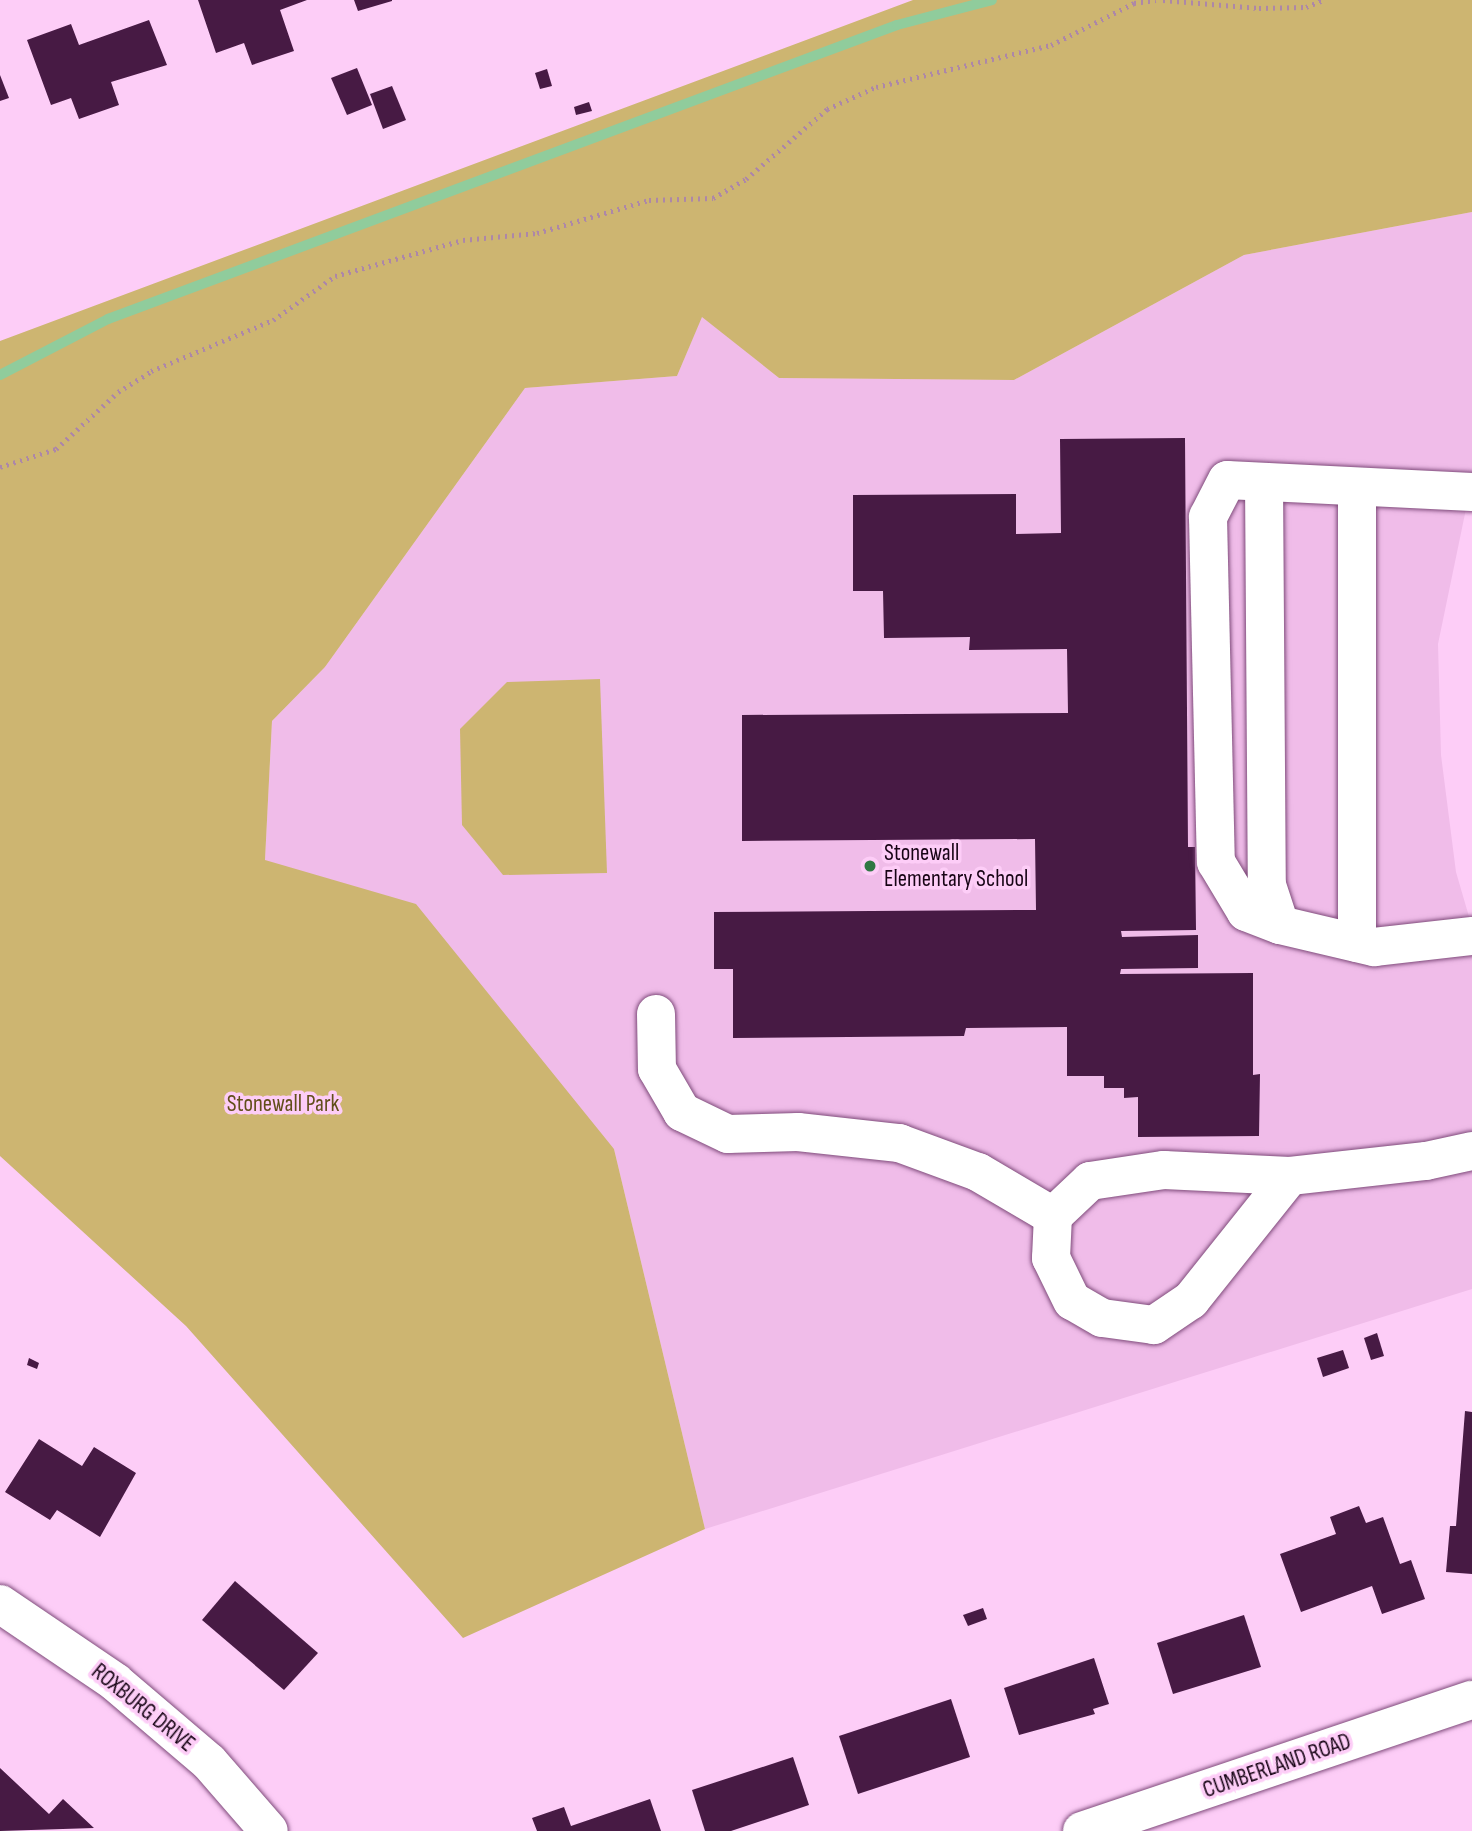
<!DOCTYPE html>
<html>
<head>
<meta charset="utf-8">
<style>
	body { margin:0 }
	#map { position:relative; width:1472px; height:1831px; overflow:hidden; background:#fdcdf7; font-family:"Sofia Sans Condensed",sans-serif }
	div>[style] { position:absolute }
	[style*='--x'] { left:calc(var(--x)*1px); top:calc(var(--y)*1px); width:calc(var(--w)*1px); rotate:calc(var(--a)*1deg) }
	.built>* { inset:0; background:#f0bce9 }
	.green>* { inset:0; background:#cdb571 }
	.stream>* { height:10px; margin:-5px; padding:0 5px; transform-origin:5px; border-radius:5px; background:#90cc9c }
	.building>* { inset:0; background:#471a44 }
	.path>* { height:4.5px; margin-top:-2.25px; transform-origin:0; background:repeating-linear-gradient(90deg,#ad87a8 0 2px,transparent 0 7px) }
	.roads { filter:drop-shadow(0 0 2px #7f4b7b) drop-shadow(0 0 2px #7f4b7b) }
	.minor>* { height:38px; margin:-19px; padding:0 19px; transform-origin:19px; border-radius:19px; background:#fff }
	.dots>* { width:19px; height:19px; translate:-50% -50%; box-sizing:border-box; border:4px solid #fdcdf7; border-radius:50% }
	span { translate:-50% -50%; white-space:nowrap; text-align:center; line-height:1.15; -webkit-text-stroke:7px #fdcdf7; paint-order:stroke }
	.poi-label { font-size:23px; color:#170415 }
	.left { translate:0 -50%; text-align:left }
	.park-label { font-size:23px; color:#604e1a }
	.street-label { font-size:23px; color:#170415 }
</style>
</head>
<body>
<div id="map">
	<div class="built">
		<i style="clip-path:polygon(1472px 212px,1472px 480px,1438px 644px,1441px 755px,1456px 872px,1472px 927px,1472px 1289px,705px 1529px,614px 1149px,265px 860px,272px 721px,325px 667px,525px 388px,677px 376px,702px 316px,779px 378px,1014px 380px,1244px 255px)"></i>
	</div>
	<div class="green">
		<i style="clip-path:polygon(913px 0,1472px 0,1472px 212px,1244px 255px,1014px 380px,779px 378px,702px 317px,677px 376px,525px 388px,325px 667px,272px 721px,265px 860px,416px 904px,614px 1149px,705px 1529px,463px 1638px,186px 1326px,0 1156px,0 341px)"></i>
		<i style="clip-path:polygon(600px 679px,607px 873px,503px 875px,462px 825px,460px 729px,507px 682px)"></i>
	</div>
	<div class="stream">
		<i style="--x:0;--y:375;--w:122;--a:-27.4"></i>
		<i style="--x:108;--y:319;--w:842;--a:-20.44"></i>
		<i style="--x:897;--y:25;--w:98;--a:-14.7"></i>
	</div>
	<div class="building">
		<i style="clip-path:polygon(198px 0,307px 0,280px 10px,294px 51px,252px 65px,244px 43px,216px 53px)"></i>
		<i style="clip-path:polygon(354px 0,392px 0,392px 1px,358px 11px)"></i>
		<i style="clip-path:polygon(149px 20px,167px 65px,111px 82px,119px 105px,79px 119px,71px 98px,51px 105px,27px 40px,71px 24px,79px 45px)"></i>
		<i style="clip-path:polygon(357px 68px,372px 105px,347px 115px,331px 78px)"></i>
		<i style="clip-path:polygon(547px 69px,552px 86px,540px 89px,535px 73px)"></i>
		<i style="clip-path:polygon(0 75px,9px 98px,0 101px)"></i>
		<i style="clip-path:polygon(392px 86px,406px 120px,383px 129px,370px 94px)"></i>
		<i style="clip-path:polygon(589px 102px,592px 111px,576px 115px,574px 107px)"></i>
		<i style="clip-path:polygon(1185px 438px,1188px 847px,1195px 847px,1196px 930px,1121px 931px,1122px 937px,1198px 935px,1198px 968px,1121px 969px,1120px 974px,1253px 973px,1253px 1075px,1260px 1074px,1259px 1136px,1138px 1137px,1138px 1097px,1124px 1098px,1124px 1088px,1104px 1088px,1104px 1076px,1067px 1076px,1067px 1027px,966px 1028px,964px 1036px,733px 1038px,733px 969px,714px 969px,714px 912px,1036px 910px,1035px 839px,742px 841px,742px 715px,1068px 713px,1067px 649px,969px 650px,970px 637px,884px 638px,883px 591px,853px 591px,853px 495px,1016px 494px,1016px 534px,1061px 533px,1060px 439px)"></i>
		<i style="clip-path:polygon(1377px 1333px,1384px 1356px,1371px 1360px,1364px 1338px)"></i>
		<i style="clip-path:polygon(1343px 1350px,1349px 1368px,1323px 1377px,1317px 1358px)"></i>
		<i style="clip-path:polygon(29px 1358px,39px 1363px,37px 1369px,27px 1365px)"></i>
		<i style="clip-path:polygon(1465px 1411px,1472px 1412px,1472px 1574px,1446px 1572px,1450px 1526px,1456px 1526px)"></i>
		<i style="clip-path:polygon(39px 1439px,82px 1466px,94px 1447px,136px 1473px,100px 1537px,57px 1510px,50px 1520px,5px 1492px)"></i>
		<i style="clip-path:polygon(1359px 1506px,1366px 1523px,1383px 1517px,1400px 1564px,1411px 1560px,1425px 1599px,1382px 1614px,1372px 1586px,1301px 1612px,1280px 1554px,1336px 1534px,1330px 1517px)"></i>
		<i style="clip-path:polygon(235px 1581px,318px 1653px,284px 1690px,202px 1620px)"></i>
		<i style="clip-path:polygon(983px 1608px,987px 1619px,968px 1626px,963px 1615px)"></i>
		<i style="clip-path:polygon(1244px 1615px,1261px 1667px,1173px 1694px,1157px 1643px)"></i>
		<i style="clip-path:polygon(1094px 1658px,1109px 1704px,1093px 1709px,1095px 1714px,1019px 1735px,1004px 1688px)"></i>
		<i style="clip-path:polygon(951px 1699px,970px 1757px,858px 1794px,839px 1736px)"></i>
		<i style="clip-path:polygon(793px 1757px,809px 1805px,731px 1831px,705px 1831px,692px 1790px)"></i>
		<i style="clip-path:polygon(0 1768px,49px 1814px,63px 1799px,94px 1828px,0 1831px)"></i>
		<i style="clip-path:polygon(650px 1799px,661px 1831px,537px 1831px,532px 1818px,564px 1807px,571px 1826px)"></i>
	</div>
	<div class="path">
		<i style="--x:1163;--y:0;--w:96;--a:4.8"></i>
		<i style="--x:1259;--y:8;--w:47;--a:-1.2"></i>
		<i style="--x:1306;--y:7;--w:18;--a:-22"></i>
		<i style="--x:0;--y:467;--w:59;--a:-17.8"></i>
		<i style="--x:56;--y:449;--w:84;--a:-42.6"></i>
		<i style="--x:118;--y:392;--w:39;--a:-32"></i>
		<i style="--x:151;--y:371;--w:132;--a:-22.7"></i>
		<i style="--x:273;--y:320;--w:76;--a:-35.4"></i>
		<i style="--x:335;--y:276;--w:133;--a:-15.7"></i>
		<i style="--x:463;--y:240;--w:74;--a:-5.4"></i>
		<i style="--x:537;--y:233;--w:117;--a:-16.4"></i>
		<i style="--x:649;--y:200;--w:64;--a:-1.8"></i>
		<i style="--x:713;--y:198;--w:38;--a:-30"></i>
		<i style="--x:746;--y:179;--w:107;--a:-40.8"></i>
		<i style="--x:827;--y:109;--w:54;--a:-24.2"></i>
		<i style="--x:876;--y:87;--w:180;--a:-13.5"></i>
		<i style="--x:1051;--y:45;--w:93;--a:-26.8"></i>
		<i style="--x:1134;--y:3;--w:22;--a:-8"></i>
	</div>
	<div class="roads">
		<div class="minor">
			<i style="--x:1264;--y:482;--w:403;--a:89.6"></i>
			<i style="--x:1267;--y:885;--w:42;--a:72"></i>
			<i style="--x:1472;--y:492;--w:245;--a:-177.2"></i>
			<i style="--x:1227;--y:480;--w:42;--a:117.2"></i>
			<i style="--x:1208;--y:517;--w:345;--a:88.7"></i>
			<i style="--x:1216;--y:862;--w:58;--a:59"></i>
			<i style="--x:1246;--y:912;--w:36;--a:21"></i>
			<i style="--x:1280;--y:925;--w:97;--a:13.2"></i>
			<i style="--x:1374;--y:947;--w:99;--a:-6.4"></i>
			<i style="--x:1357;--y:943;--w:456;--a:-90"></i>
			<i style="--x:656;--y:1014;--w:55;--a:89"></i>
			<i style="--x:657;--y:1069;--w:50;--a:59.8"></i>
			<i style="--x:682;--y:1112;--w:51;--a:25.6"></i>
			<i style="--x:728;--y:1134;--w:70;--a:-1.6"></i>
			<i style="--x:798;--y:1132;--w:102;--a:6.2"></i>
			<i style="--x:899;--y:1143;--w:84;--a:20.2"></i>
			<i style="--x:978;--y:1172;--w:87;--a:30.4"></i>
			<i style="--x:1290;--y:1176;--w:159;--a:128.6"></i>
			<i style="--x:1191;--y:1300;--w:45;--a:146"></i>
			<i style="--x:1154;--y:1325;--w:52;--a:-172.3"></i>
			<i style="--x:1102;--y:1318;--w:34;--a:-150"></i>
			<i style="--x:1072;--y:1301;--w:48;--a:-116"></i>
			<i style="--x:1051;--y:1258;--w:42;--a:-87.3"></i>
			<i style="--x:1053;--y:1216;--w:51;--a:-43.4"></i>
			<i style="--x:1090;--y:1181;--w:75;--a:-8.5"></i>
			<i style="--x:1164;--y:1170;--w:126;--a:2.7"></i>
			<i style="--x:1290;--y:1176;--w:137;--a:-6.3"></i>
			<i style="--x:1426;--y:1161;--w:47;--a:-12.3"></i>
			<i style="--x:0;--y:1604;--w:139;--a:34.1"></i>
			<i style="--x:115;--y:1682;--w:123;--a:40.4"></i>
			<i style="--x:209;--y:1762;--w:91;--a:49"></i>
			<i style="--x:1082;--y:1831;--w:411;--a:-18.6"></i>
		</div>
	</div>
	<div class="dots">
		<i style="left:870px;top:866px;background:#307844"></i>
	</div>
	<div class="poi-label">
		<span class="left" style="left:884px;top:866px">Stonewall<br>Elementary School</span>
	</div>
	<div class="park-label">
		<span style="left:283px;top:1104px">Stonewall Park</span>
	</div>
	<div class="street-label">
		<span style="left:143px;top:1708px;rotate:39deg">ROXBURG DRIVE</span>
		<span style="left:1277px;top:1766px;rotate:-19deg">CUMBERLAND ROAD</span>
	</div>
</div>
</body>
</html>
